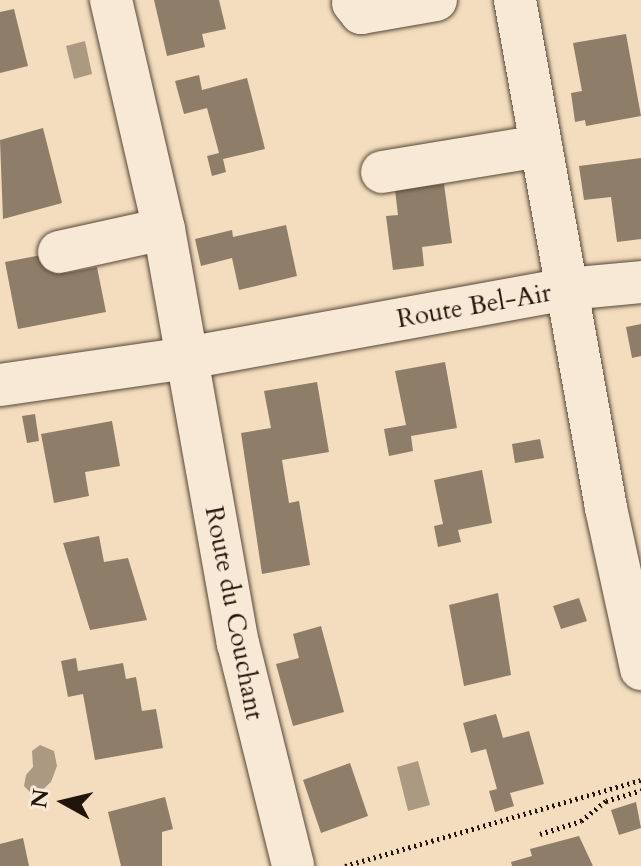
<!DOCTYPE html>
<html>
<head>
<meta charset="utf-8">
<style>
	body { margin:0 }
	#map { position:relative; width:641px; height:866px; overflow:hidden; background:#f3ddbe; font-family:Cardo,serif }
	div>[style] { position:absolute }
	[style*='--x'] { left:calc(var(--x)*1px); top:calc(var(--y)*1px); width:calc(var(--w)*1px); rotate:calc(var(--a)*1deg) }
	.water>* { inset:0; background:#ac9981 }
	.building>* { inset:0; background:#8e7d68 }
	.path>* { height:5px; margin-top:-2.5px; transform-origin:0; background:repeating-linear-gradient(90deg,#21150b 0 2px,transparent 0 6px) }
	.roads { filter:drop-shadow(0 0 2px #564738) drop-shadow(0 0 2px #564738) }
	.minor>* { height:42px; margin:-21px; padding:0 21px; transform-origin:21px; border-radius:21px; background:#f7e9d5 }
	span { translate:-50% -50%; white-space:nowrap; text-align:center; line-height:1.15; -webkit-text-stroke:6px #f7e9d5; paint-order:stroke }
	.street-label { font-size:26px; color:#21150b }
	.north { position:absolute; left:24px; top:762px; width:80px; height:80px; -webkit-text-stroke:6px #f7e9d5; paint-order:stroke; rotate:278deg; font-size:22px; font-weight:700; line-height:32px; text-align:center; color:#21150b }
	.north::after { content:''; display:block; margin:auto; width:28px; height:36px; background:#21150b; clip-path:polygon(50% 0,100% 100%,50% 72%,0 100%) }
</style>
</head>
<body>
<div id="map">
	<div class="water">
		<i style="clip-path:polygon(85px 41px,92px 74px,74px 79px,66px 46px)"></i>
		<i style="clip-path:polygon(40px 745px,54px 751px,57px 766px,51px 782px,40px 792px,30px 792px,24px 786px,26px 775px,33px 767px,32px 751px)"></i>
		<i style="clip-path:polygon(418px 761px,430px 805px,408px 811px,397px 767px)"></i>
	</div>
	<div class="building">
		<i style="clip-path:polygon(154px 0,219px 0,226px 29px,202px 34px,205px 47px,167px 56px)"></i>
		<i style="clip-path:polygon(14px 9px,28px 66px,0 73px,0 12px)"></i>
		<i style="clip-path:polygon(626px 34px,641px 116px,586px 126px,585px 120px,575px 122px,571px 93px,582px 91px,573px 43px)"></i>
		<i style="clip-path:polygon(199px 75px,202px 90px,247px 78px,265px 149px,223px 159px,226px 172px,212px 176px,207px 156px,219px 153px,207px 108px,184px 114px,175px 81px)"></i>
		<i style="clip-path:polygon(43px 128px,62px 203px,3px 219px,0 140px)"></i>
		<i style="clip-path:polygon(641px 158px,641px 239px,617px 242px,611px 197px,584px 200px,579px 166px)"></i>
		<i style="clip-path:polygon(444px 184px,452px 243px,422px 247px,424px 266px,393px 270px,386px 216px,398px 215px,395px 190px)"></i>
		<i style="clip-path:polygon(286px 225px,297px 276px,239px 290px,232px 258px,201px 266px,195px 239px,232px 230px,233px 237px)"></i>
		<i style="clip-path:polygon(52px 253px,56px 267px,66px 273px,97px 267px,106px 312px,18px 329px,5px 262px)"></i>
		<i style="clip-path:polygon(641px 324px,641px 356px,632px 358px,626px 327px)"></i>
		<i style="clip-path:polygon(445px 362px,457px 428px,411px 436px,413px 451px,389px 456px,384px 429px,406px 425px,395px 371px)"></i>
		<i style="clip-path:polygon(317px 382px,329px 452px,282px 460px,289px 503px,299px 501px,310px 565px,262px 574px,241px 433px,271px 428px,264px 391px)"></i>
		<i style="clip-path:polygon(35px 414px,39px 441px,27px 443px,22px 416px)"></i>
		<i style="clip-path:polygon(112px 421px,120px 466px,85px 472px,89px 496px,54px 503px,41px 434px)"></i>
		<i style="clip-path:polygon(540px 439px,544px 458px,515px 463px,512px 444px)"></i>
		<i style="clip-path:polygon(482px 470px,492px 523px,458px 530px,461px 542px,438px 547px,434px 526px,443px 524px,434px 480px)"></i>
		<i style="clip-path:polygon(99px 536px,104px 562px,128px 558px,147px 620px,90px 630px,63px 543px)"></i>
		<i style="clip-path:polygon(498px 593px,511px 675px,464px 686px,449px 605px)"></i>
		<i style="clip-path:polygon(579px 598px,587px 621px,561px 629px,553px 606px)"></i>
		<i style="clip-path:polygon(321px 626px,344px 712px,293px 726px,276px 664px,299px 658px,293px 634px)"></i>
		<i style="clip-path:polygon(76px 658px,78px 671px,123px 663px,126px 679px,136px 677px,142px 711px,156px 709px,163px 748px,95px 760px,83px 694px,68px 697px,61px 661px)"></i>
		<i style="clip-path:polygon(496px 714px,503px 738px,529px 731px,544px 784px,510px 793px,514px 806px,495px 812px,489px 791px,497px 789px,486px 749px,471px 753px,463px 723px)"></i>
		<i style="clip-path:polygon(350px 763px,368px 816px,321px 833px,303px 780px)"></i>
		<i style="clip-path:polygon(165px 797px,173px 829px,162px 832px,162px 866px,121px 866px,108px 812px)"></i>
		<i style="clip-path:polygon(636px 802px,641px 828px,619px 835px,611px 810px)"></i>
		<i style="clip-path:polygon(579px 836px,593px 866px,512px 866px,511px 862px,532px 856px,530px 849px)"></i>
		<i style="clip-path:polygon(23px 838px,29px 866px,0 866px,0 844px)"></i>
	</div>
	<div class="path">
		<i style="--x:540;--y:834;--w:43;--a:-17.6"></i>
		<i style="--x:581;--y:821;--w:32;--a:-39"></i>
		<i style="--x:606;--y:801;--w:37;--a:-17"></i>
		<i style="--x:345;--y:866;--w:308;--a:-16.2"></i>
	</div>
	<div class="roads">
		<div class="minor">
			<i style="--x:111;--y:0;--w:235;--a:77"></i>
			<i style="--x:164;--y:229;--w:421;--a:79.9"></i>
			<i style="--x:238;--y:643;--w:230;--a:76.1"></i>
			<i style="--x:515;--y:0;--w:516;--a:79.84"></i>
			<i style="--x:606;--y:508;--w:165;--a:77.7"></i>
			<i style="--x:353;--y:3;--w:13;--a:51"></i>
			<i style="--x:361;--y:13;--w:76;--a:-9.8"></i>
			<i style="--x:382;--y:172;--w:161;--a:-9.3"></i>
			<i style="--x:59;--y:252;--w:107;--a:-12.4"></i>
			<i style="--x:0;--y:385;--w:189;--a:-8.2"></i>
			<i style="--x:187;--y:358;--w:386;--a:-10.3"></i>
			<i style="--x:567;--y:289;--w:74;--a:-5.4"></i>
		</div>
	</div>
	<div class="street-label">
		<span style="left:474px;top:306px;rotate:-10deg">Route Bel-Air</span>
		<span style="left:234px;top:613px;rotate:79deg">Route du Couchant</span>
	</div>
	<div class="north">N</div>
</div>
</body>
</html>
